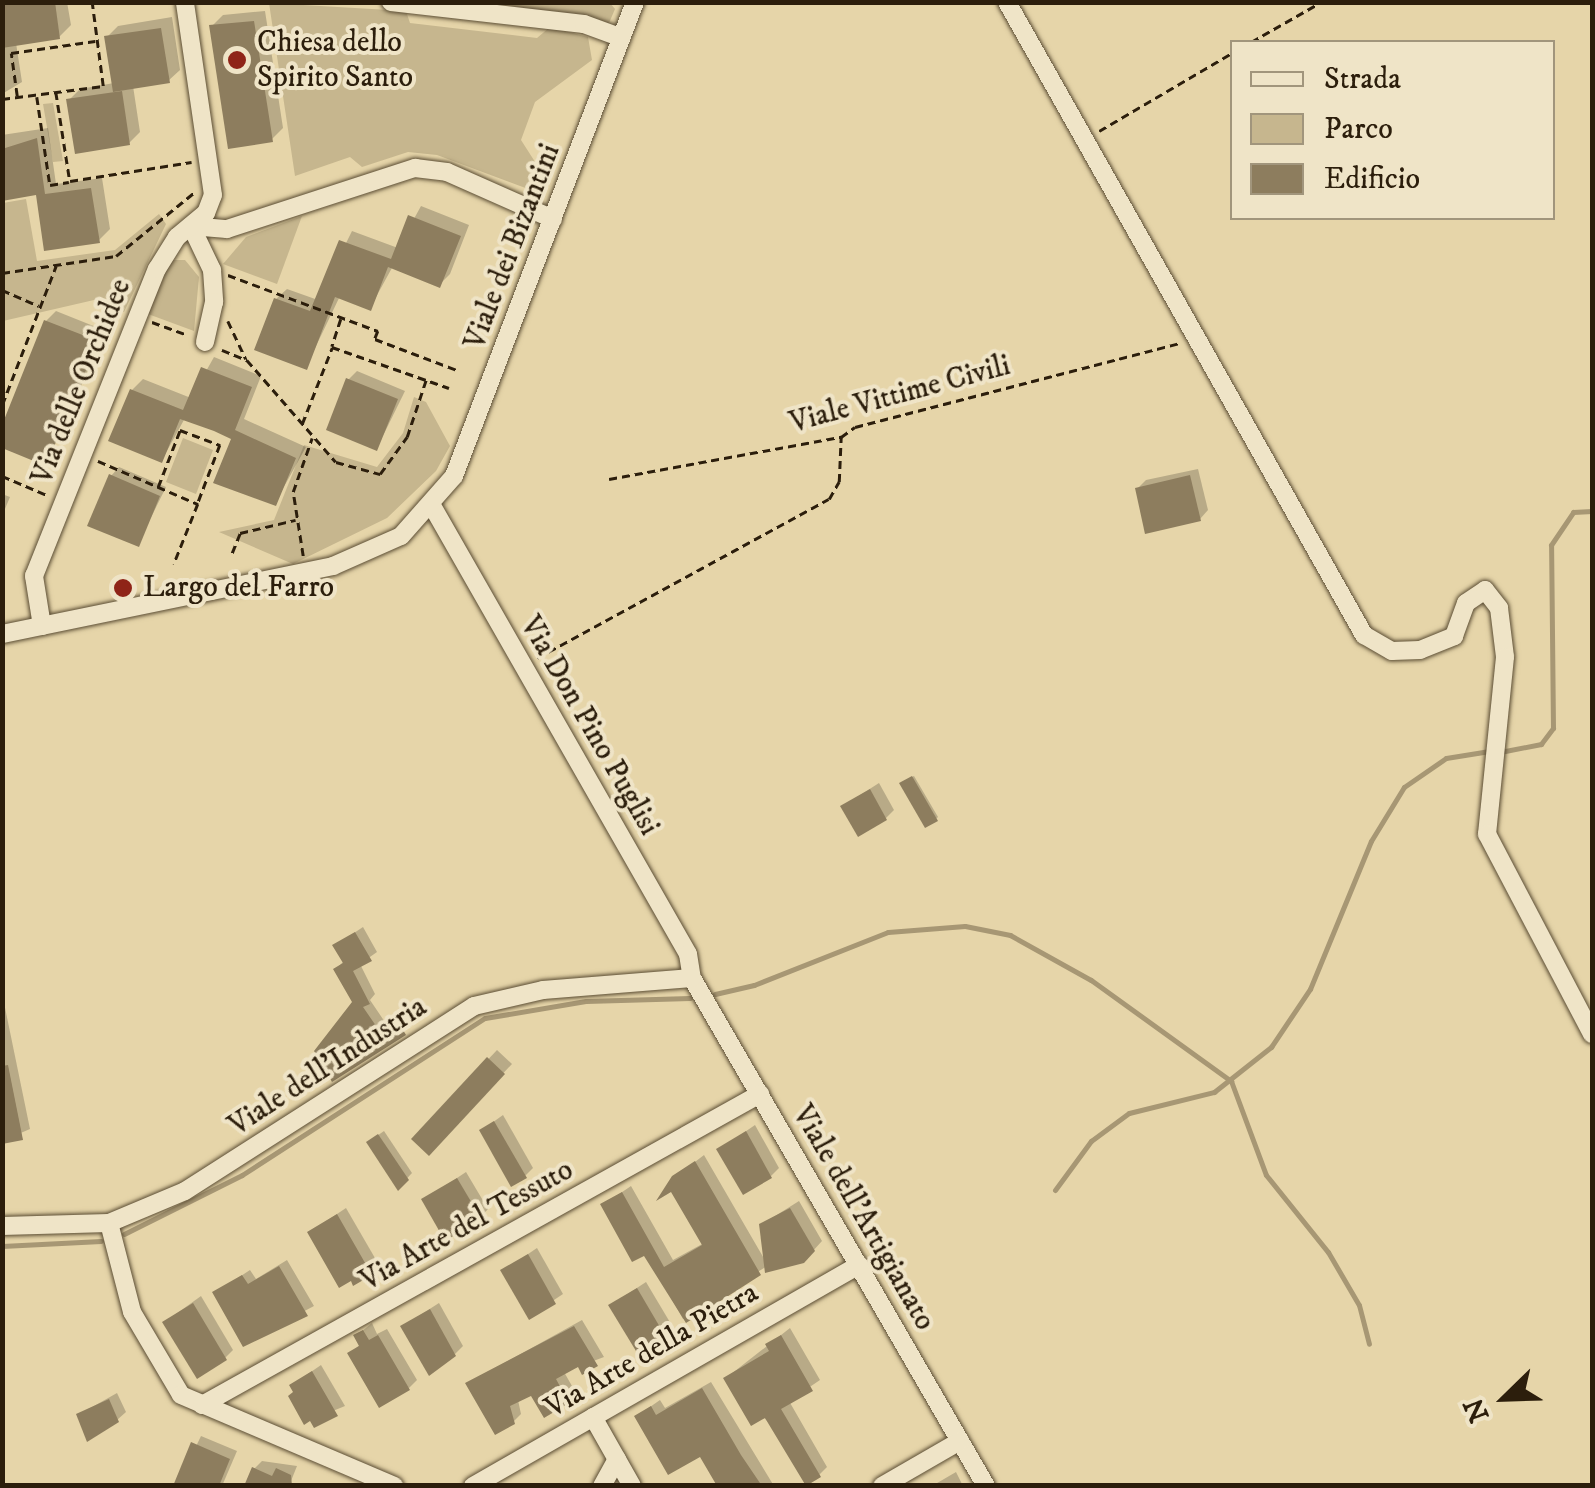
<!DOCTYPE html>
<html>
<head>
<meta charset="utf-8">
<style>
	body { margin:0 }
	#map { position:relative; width:1595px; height:1488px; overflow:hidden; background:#e6d5a9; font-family:"IM FELL DW Pica",serif }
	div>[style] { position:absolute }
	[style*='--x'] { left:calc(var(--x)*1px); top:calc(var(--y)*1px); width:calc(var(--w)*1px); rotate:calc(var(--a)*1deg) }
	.green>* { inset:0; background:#c6b68e }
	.shadow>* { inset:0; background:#0003 }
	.stream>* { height:5px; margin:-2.5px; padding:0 2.5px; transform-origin:2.5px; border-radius:2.5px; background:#a79774 }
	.building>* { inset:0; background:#8d7d5e }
	.path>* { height:2.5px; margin-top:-1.25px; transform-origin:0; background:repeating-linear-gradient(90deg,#2c1e0c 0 8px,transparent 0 13px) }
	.roads { filter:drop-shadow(0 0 2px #5a4c33) drop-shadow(0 0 2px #5a4c33) }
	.minor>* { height:18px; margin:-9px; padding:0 9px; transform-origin:9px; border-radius:9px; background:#efe4c7 }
	.dots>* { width:28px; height:28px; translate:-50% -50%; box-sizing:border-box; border:5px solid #efe4c7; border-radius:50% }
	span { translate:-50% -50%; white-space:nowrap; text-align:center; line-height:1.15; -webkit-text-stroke:8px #efe4c7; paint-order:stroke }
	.poi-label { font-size:30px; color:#2c1e0c }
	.left { translate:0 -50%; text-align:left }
	.street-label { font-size:30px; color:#2c1e0c }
	.frame { position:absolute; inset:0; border:5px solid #2c1e0c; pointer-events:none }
	.legend { position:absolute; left:1230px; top:40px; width:325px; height:180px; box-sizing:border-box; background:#efe4c7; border:2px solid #a1957c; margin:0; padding:12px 18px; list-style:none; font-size:30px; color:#2c1e0c }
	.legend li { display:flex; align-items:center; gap:20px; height:50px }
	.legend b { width:50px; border:2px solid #a1957c }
	.north { position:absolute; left:1455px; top:1348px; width:100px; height:100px; -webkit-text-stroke:8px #efe4c7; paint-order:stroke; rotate:247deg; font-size:28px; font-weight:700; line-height:40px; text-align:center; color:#2c1e0c }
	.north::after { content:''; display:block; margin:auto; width:35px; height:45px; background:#2c1e0c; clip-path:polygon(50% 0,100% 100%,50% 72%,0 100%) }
</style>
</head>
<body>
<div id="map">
	<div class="green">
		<i style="clip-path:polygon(269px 3px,406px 11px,410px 23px,537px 38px,550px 27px,588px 37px,592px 60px,535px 102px,521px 140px,546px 179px,539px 193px,437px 155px,408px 152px,362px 167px,350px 157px,295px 176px)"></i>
		<i style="clip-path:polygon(495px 3px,610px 3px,615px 9px,609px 23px)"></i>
		<i style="clip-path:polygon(53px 103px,63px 161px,53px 162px,43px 104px)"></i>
		<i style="clip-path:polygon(26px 199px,37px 261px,115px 250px,159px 214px,166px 224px,124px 312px,94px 300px,3px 321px,3px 203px)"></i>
		<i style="clip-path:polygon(302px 216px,277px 284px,223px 264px,246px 237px)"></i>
		<i style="clip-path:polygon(171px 260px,185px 260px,199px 277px,194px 331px,148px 314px)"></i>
		<i style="clip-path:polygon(414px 397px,426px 402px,450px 446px,436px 471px,387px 518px,293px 564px,219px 532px,274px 520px,304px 445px,377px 467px,403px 433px)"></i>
		<i style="clip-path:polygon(183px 438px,213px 450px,196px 494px,166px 482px)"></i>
	</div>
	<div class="shadow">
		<i style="clip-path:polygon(2px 2px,67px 2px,71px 25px,59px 37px,16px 43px,22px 82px,2px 94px)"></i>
		<i style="clip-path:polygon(265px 11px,283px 128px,271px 140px,212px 26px,223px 15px)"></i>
		<i style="clip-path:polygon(172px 17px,180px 70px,168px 81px,133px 86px,140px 132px,129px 143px,69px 100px,80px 89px,114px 83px,107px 37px,118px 26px)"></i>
		<i style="clip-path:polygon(48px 128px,56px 184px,102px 178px,110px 229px,99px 240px,38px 193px,2px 198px,2px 135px)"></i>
		<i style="clip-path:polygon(421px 206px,469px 225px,450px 274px,439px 285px,393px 266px,370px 308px,340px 296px,306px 367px,276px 299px,287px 289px,318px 300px,352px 231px,398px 248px)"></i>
		<i style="clip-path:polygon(56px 311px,106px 331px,46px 463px,46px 321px)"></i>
		<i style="clip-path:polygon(214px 357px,261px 376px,244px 419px,306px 447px,275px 503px,234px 438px,185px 418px,162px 460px,132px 390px,143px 379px,191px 398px)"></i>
		<i style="clip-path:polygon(357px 371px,405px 391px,377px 448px,348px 380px)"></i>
		<i style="clip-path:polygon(119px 467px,166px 487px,138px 544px,111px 476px)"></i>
		<i style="clip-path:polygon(1198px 469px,1208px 510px,1200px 519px,1137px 489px,1146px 480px)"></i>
		<i style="clip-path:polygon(2px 494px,10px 497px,2px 516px)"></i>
		<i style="clip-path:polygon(914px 776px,938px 817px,936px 819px,904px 781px)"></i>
		<i style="clip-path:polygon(879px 783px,894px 810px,886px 818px,843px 806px)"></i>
		<i style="clip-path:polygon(363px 927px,377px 952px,360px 964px,375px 994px,370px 1000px,391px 1031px,407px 1019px,411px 1026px,333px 1078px,355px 1002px,336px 969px,344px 961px,336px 945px)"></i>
		<i style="clip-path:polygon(2px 993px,30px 1129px,2px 1141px)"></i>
		<i style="clip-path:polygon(497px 1050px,512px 1064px,429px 1152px,414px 1138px)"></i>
		<i style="clip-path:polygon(503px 1115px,533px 1168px,525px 1176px,482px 1130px)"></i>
		<i style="clip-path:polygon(755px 1125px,779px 1168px,771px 1176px,720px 1149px)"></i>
		<i style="clip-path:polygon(384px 1131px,412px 1173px,399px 1187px,374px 1138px)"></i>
		<i style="clip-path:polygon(704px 1155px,766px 1262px,761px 1225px,799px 1201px,822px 1241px,812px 1252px,767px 1266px,683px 1319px,645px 1252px,603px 1205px,631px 1186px,673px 1260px,704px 1243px,674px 1178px)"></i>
		<i style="clip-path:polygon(466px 1172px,488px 1209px,480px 1218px,424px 1200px)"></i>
		<i style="clip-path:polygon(346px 1208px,379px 1265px,340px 1285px,310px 1232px)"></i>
		<i style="clip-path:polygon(537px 1248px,563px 1294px,530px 1316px,503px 1271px)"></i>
		<i style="clip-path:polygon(287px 1260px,314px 1306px,244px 1343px,215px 1293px,250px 1270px,256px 1279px)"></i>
		<i style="clip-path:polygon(646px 1282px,671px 1324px,662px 1332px,611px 1305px)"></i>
		<i style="clip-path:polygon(201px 1296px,233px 1350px,225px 1358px,165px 1322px)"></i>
		<i style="clip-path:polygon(439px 1303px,463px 1346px,455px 1354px,403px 1326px)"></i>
		<i style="clip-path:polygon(582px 1320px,604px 1357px,564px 1372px,576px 1393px,545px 1414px,532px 1392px,518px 1400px,521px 1414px,513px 1422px,468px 1383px)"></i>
		<i style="clip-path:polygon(372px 1323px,377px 1334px,387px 1329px,417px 1380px,409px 1388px,350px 1353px,361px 1344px,356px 1336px)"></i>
		<i style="clip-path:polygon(790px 1328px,820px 1380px,789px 1401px,827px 1467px,819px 1475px,726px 1378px)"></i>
		<i style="clip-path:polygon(321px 1365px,345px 1406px,306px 1422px,292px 1385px)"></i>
		<i style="clip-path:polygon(711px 1382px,774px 1486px,720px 1486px,701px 1453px,637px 1416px,660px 1400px,665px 1408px)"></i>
		<i style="clip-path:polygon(117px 1393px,126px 1412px,117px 1420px,78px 1415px)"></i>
		<i style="clip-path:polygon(201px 1436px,237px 1451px,222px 1486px,177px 1486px)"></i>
		<i style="clip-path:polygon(262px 1461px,297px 1466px,289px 1486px,254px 1469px)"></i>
		<i style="clip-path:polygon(956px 1472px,963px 1486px,932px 1486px)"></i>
	</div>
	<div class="stream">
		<i style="--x:1500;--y:752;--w:42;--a:-11"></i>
		<i style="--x:1541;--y:744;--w:20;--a:-53"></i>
		<i style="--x:1553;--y:728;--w:183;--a:-90.6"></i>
		<i style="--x:1551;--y:545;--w:40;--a:-56"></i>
		<i style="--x:1573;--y:512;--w:19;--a:-3"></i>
		<i style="--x:715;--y:994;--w:40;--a:-13"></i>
		<i style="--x:754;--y:985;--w:144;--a:-21.6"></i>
		<i style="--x:888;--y:932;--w:77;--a:-4.5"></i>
		<i style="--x:965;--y:926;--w:46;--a:11.3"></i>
		<i style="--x:1010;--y:935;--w:93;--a:29.1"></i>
		<i style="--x:1091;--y:980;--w:173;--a:35.8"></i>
		<i style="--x:1231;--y:1081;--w:100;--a:69.6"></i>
		<i style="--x:1266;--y:1175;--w:99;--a:51.2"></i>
		<i style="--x:1328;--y:1252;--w:61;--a:59.7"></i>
		<i style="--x:1359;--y:1305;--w:40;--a:75.6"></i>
		<i style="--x:1055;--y:1190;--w:61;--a:-53.7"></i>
		<i style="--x:1091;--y:1141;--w:47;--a:-36.4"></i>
		<i style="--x:1129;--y:1113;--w:88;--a:-13.9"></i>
		<i style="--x:1214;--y:1092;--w:73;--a:-38.3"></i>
		<i style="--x:1271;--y:1047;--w:70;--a:-56.1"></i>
		<i style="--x:1310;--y:989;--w:160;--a:-67.6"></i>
		<i style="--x:1371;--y:841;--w:63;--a:-58.6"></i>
		<i style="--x:1404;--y:787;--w:51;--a:-34.6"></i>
		<i style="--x:1446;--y:758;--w:44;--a:-9.2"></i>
		<i style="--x:124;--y:1234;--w:132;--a:-26.6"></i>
		<i style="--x:242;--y:1175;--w:289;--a:-32.9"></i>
		<i style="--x:485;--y:1018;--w:102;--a:-9.6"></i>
		<i style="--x:586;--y:1001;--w:104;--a:-1.7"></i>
		<i style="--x:2;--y:1246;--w:99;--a:-2.9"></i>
	</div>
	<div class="building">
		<i style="clip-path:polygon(2px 2px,55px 2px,60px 39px,2px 48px)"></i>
		<i style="clip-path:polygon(254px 21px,273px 142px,228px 149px,209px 25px)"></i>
		<i style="clip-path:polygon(161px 28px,170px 83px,113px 92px,104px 36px)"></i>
		<i style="clip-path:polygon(122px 91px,130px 145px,75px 154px,66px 99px)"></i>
		<i style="clip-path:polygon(37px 138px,45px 194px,91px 188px,100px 243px,44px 251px,36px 195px,2px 201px,2px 149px)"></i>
		<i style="clip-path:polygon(408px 215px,461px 236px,440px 288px,388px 267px,371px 311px,335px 297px,307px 370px,254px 350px,274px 298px,310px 311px,339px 240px,391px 259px)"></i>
		<i style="clip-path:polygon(44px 320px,98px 341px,46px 466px,2px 448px,2px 425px)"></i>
		<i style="clip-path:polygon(201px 367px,252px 387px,235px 430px,296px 458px,276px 506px,213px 483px,231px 439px,214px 431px,180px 419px,162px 463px,108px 441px,130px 389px,183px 410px)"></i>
		<i style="clip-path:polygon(346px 378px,398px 399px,377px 451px,326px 430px)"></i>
		<i style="clip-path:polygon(109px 474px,160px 496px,139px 547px,87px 526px)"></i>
		<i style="clip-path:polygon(1190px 475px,1201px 521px,1145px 534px,1135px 488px)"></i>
		<i style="clip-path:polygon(912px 776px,938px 821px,925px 828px,899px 783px)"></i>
		<i style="clip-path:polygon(870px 789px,887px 820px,858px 837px,840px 806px)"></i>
		<i style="clip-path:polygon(355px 932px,372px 961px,353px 971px,370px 1004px,363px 1007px,383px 1036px,400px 1024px,406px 1035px,332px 1082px,314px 1051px,352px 1002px,333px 969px,343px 963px,332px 945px)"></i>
		<i style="clip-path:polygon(487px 1057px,505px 1074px,429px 1156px,411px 1139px)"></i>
		<i style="clip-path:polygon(8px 1065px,23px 1140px,2px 1144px,2px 1066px)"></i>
		<i style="clip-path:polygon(494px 1121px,527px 1178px,511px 1187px,479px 1130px)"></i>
		<i style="clip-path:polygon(746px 1131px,772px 1178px,743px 1195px,716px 1149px)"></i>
		<i style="clip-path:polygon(378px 1134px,409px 1180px,398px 1191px,366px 1142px)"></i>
		<i style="clip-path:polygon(695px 1161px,761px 1275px,686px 1323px,644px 1256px,632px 1262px,600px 1204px,622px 1192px,664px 1267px,702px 1245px,671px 1192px,656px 1201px,672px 1176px)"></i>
		<i style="clip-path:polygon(457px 1178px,482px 1220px,445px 1241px,421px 1199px)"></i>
		<i style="clip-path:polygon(790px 1208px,815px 1251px,804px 1263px,765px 1273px,759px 1224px)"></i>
		<i style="clip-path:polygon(337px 1214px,372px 1275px,353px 1286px,351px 1281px,339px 1288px,307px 1232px)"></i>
		<i style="clip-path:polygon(528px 1254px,556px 1304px,529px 1320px,500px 1270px)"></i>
		<i style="clip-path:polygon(279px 1266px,308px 1316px,243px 1347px,212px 1292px,242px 1275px,248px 1284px)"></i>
		<i style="clip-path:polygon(637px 1288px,664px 1334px,636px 1351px,608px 1305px)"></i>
		<i style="clip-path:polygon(193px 1303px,227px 1360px,197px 1379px,162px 1322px)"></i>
		<i style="clip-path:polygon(430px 1309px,456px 1356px,429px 1376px,400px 1326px)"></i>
		<i style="clip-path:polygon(574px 1326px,598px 1366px,582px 1375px,578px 1367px,556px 1379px,569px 1403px,544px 1418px,531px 1396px,510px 1406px,515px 1424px,495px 1435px,465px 1383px)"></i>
		<i style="clip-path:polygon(363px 1330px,369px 1340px,378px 1335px,410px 1390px,379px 1408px,347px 1353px,359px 1346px,353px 1335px)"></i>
		<i style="clip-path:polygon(781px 1335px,813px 1391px,781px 1409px,821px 1477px,806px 1486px,765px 1418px,751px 1426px,723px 1378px,769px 1351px,765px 1344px)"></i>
		<i style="clip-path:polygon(312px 1371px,338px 1416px,314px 1428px,310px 1421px,304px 1425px,288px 1396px,293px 1392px,289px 1385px)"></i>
		<i style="clip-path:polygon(702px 1388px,741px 1455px,762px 1486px,717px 1486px,700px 1457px,668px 1475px,634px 1416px,651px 1406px,656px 1415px)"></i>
		<i style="clip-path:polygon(109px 1399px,119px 1422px,87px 1442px,76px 1414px)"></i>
		<i style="clip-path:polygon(191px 1442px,230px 1459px,219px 1486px,173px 1486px)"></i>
		<i style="clip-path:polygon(252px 1467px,272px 1476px,276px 1468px,291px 1475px,292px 1486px,244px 1486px)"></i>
	</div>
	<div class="path">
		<i style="--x:1251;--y:42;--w:81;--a:-29.7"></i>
		<i style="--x:56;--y:92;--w:90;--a:81.1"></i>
		<i style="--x:70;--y:181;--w:123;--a:-8.9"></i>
		<i style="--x:17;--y:96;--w:43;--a:-97.9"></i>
		<i style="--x:11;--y:53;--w:85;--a:-8.1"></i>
		<i style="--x:37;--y:97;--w:89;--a:81.6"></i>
		<i style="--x:50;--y:185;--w:19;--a:-9"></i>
		<i style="--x:2;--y:99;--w:102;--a:-7.3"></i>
		<i style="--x:103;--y:86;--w:85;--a:-97.5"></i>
		<i style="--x:1099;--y:131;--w:154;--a:-30.4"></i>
		<i style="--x:2;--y:273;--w:115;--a:-8.5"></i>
		<i style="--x:116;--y:256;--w:103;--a:-39.1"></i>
		<i style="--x:228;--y:275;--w:160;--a:20.5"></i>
		<i style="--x:378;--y:331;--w:9;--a:111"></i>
		<i style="--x:375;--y:339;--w:88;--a:20.7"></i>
		<i style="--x:2;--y:290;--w:40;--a:23.4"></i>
		<i style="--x:341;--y:319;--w:29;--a:108"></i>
		<i style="--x:332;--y:347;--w:124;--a:19.3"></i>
		<i style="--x:228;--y:321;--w:42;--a:64.7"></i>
		<i style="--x:152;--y:322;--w:37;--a:20"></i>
		<i style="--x:222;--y:350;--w:27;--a:22"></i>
		<i style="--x:247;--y:360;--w:135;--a:48.9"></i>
		<i style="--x:336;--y:462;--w:46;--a:15.3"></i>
		<i style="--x:380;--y:474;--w:46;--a:-53.9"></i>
		<i style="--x:407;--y:437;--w:60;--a:-71.6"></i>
		<i style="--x:2;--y:405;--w:149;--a:-68.8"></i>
		<i style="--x:302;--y:424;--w:82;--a:-68.5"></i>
		<i style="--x:98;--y:461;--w:109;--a:23.3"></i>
		<i style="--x:198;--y:504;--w:65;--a:111.8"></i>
		<i style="--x:2;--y:476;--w:49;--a:22.9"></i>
		<i style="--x:609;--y:479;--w:236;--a:-10.3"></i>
		<i style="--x:841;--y:437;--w:17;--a:-36"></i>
		<i style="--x:855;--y:427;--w:336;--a:-14.5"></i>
		<i style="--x:158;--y:487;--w:61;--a:-68.9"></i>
		<i style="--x:180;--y:430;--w:43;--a:20.6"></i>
		<i style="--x:220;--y:445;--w:62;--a:110.8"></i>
		<i style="--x:232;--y:553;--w:22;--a:-68"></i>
		<i style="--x:240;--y:533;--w:57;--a:-13.3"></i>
		<i style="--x:303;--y:556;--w:65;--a:-98.9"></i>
		<i style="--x:293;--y:492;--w:57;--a:-70.6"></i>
		<i style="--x:537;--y:658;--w:332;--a:-28.6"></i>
		<i style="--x:829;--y:499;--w:20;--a:-60"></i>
		<i style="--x:839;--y:482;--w:45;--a:-87.5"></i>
	</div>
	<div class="roads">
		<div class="minor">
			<i style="--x:391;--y:2;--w:194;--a:6.5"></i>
			<i style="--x:584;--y:24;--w:40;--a:20.2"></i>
			<i style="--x:1007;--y:2;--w:727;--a:60.58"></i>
			<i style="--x:1364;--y:635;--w:32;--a:30"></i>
			<i style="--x:1392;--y:651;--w:28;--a:-2"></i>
			<i style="--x:1420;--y:650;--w:37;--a:-22"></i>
			<i style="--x:1454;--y:636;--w:35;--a:-70"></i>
			<i style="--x:1466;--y:603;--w:23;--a:-34"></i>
			<i style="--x:1485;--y:590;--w:23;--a:52"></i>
			<i style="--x:1499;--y:608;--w:49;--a:83"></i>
			<i style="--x:1505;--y:657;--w:178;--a:95.8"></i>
			<i style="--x:1487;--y:834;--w:226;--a:62.3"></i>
			<i style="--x:191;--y:226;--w:36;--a:5"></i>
			<i style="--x:227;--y:229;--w:198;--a:-18"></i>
			<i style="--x:415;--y:168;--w:32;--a:7"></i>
			<i style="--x:447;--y:172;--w:116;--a:23.9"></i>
			<i style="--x:191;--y:226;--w:49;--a:64.5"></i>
			<i style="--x:212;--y:270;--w:32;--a:86"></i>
			<i style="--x:214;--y:302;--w:41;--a:102.7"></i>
			<i style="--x:431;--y:504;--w:518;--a:60.27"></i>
			<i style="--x:688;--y:954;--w:24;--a:81"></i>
			<i style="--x:692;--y:978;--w:587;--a:59.94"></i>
			<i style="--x:42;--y:626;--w:51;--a:-99.1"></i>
			<i style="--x:34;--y:576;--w:331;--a:-68.2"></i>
			<i style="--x:157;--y:269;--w:38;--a:-58"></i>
			<i style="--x:177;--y:237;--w:38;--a:-40"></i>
			<i style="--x:206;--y:213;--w:19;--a:-69"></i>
			<i style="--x:213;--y:195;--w:195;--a:-98.3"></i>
			<i style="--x:2;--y:634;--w:338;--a:-11.6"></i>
			<i style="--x:333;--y:566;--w:74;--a:-23.8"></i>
			<i style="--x:401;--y:536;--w:80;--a:-48.5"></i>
			<i style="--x:454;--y:476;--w:507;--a:-69.1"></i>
			<i style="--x:109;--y:1223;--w:92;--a:75.5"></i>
			<i style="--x:132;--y:1312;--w:96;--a:59.4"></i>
			<i style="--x:181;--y:1395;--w:232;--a:23.1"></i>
			<i style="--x:2;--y:1226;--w:107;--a:-1.6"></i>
			<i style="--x:109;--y:1223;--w:82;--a:-22.8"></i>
			<i style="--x:185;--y:1191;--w:343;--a:-32.6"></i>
			<i style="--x:474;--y:1006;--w:71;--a:-13.1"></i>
			<i style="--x:543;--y:990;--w:149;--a:-4.6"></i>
			<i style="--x:202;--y:1405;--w:639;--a:-29.13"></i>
			<i style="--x:593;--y:1417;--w:79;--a:60.5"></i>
			<i style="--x:473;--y:1486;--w:445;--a:-29.8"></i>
			<i style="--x:602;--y:1486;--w:31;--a:-61"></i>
			<i style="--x:882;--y:1486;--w:90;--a:-30"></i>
		</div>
	</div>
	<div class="dots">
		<i style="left:237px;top:60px;background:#8f2418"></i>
		<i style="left:123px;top:588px;background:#8f2418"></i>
	</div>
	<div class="poi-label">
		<span class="left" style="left:257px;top:60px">Chiesa dello<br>Spirito Santo</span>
		<span class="left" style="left:143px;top:588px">Largo del Farro</span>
	</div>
	<div class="street-label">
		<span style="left:513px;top:247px;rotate:-69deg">Viale dei Bizantini</span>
		<span style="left:82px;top:382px;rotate:-68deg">Via delle Orchidee</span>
		<span style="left:900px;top:395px;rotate:-15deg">Viale Vittime Civili</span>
		<span style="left:589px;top:726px;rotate:60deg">Via Don Pino Puglisi</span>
		<span style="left:328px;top:1067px;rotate:-33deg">Viale dell'Industria</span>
		<span style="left:863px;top:1218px;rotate:60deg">Viale dell'Artigianato</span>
		<span style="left:467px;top:1226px;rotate:-29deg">Via Arte del Tessuto</span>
		<span style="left:652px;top:1351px;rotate:-30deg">Via Arte della Pietra</span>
	</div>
	<div class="frame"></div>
	<ul class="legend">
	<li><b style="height:12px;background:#efe4c7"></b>Strada</li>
	<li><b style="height:28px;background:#c6b68e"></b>Parco</li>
	<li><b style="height:28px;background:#8d7d5e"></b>Edificio</li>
	</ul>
	<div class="north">N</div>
</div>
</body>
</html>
